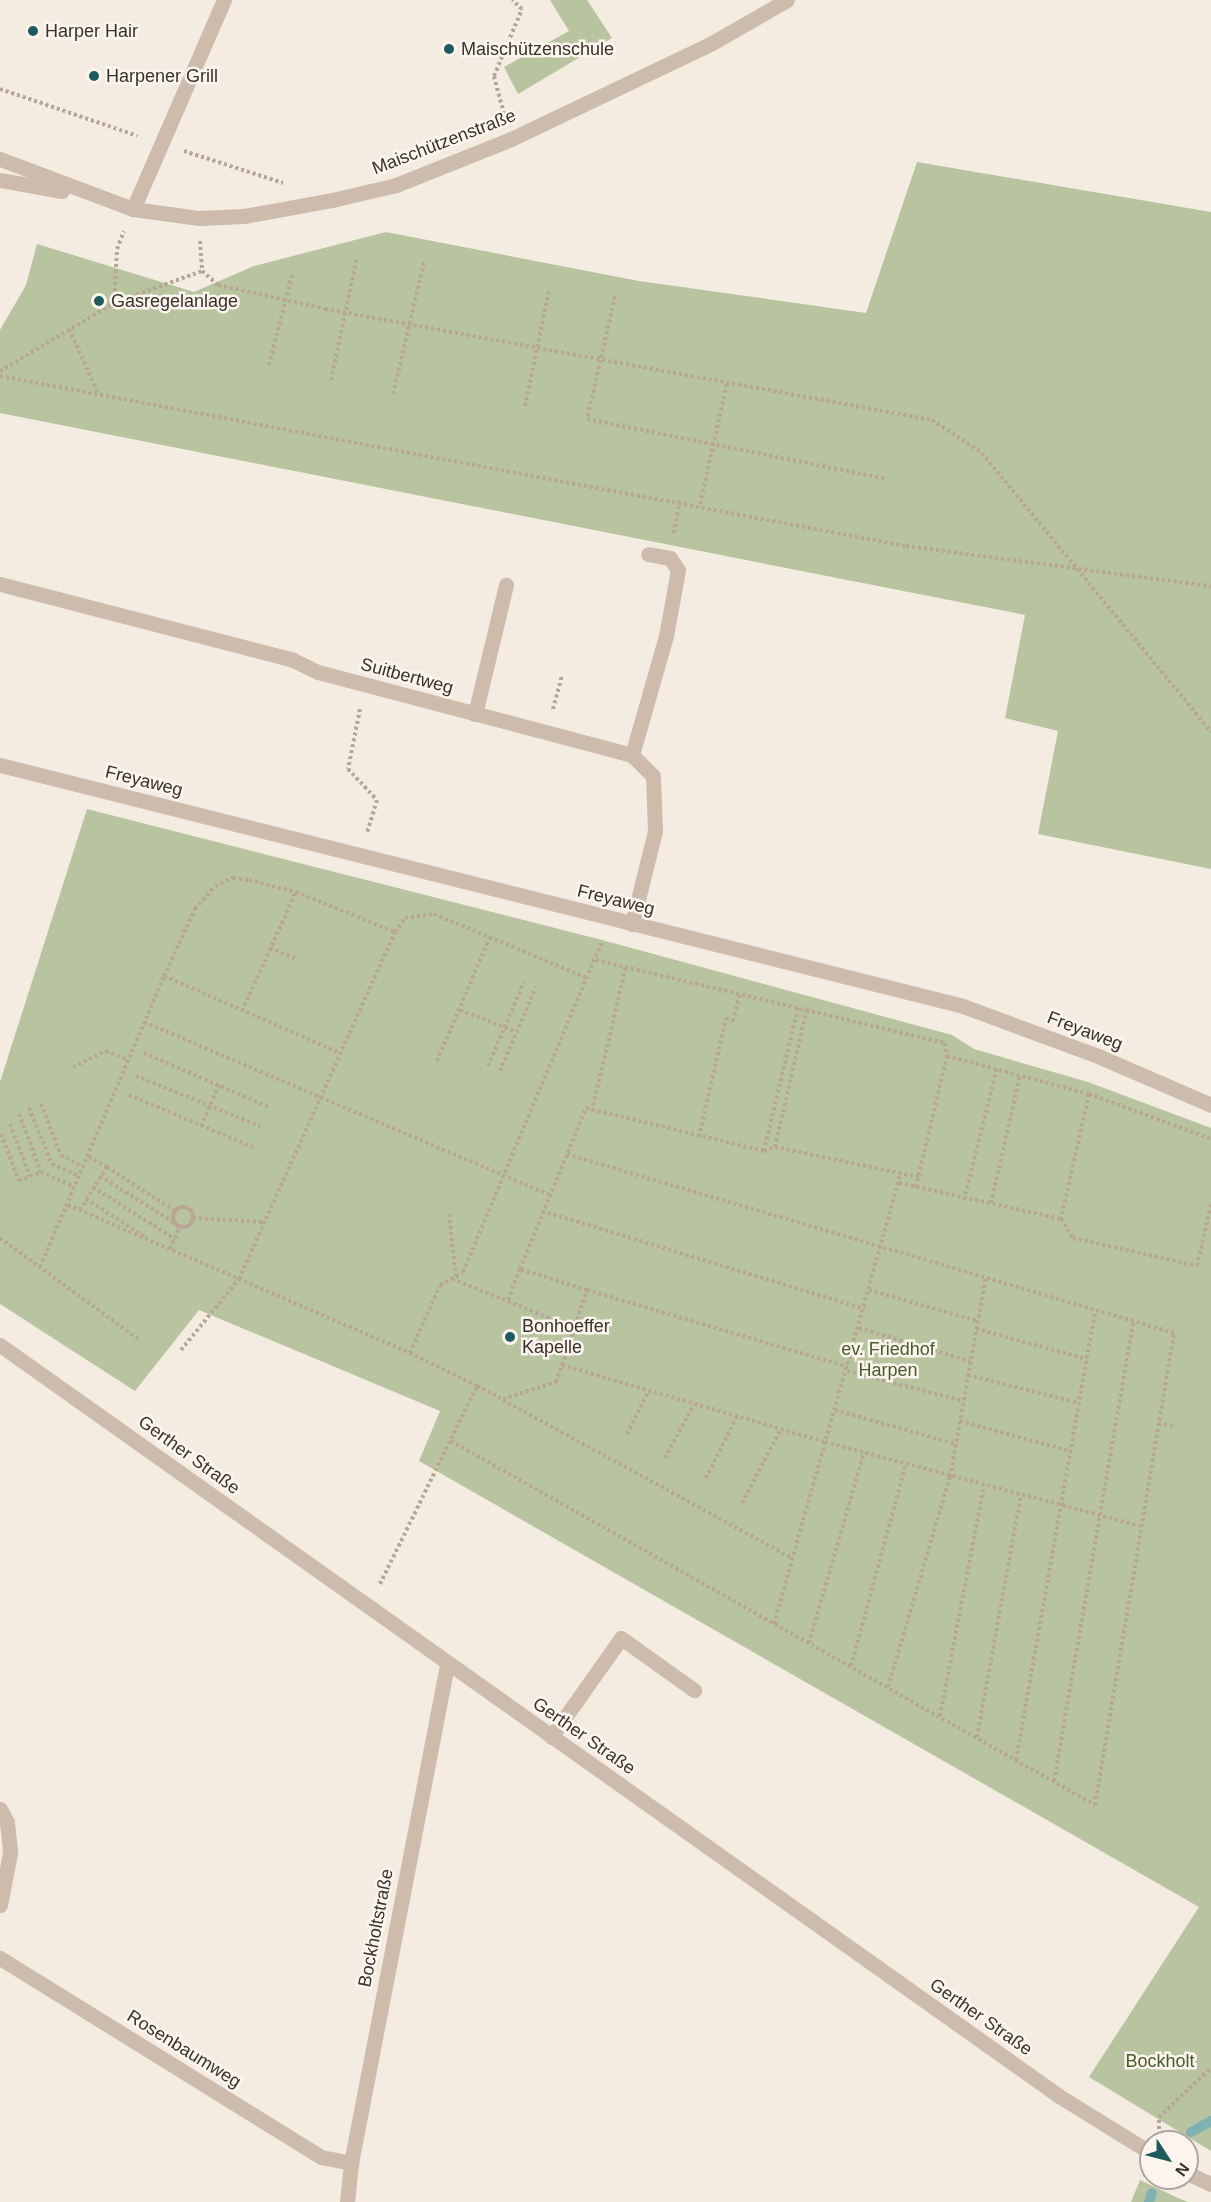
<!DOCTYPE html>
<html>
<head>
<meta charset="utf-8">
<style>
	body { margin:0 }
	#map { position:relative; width:1211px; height:2202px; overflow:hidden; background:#f4ebe1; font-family:Helvetica,sans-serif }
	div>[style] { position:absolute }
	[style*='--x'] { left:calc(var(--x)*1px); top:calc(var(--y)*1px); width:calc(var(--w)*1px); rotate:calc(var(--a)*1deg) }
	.green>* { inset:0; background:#b8c4a0 }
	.stream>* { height:10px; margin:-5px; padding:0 5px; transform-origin:5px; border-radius:5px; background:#7fb0b2 }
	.path>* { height:4px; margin-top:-2px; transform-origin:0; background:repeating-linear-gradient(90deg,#b9a596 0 3px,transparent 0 6px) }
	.path>.ring { margin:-2px; padding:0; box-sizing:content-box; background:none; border:4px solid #b9a596; border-radius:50% }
	.minor>* { height:15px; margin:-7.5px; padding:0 7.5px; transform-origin:7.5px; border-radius:7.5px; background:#cdbbac }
	.dots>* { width:16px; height:16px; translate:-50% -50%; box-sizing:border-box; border:3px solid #fbf5ee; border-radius:50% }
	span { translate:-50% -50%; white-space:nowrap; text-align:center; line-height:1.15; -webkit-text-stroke:5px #fbf5ee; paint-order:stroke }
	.poi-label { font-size:18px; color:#3b302b }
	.left { translate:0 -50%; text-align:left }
	.street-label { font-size:18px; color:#3b302b }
	.park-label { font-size:18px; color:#4a5a2e }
	.north { position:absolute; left:1139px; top:2130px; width:60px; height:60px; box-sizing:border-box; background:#fbf5ee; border:2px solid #aea6a0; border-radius:50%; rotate:126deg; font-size:16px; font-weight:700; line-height:24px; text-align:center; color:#3b302b }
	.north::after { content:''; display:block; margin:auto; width:21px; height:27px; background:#1f5a5e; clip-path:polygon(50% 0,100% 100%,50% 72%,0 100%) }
</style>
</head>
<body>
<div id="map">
	<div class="green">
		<i style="clip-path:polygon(550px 0,587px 0,612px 38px,518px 94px,504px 67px,569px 31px)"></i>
		<i style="clip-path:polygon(917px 162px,1211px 212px,1211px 869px,1038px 834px,1058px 731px,1005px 718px,1025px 615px,0 413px,0 330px,26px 285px,37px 244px,194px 292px,254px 266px,386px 232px,639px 281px,866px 313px)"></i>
		<i style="clip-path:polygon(87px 809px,602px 940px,952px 1035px,974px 1049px,1088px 1082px,1211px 1128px,1211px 2151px,1089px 2077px,1199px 1907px,419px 1461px,440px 1411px,199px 1310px,135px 1391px,0 1304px,0 1082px)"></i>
		<i style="clip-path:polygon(1140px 2180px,1178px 2198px,1188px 2202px,1131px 2202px)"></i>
	</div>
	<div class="stream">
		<i style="--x:1191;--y:2132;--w:23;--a:-29"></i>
		<i style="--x:1149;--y:2202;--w:9;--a:-72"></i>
	</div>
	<div class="path">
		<i style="--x:0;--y:89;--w:145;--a:18.9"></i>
		<i style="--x:504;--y:114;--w:39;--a:-105"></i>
		<i style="--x:494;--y:76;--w:73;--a:-67.3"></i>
		<i style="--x:522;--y:9;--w:13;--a:-138"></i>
		<i style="--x:184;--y:151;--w:104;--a:17.9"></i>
		<i style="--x:200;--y:241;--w:30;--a:86"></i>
		<i style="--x:202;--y:271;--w:21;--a:41"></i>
		<i style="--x:218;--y:285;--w:110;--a:12.6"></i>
		<i style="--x:325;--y:309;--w:617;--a:10.36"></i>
		<i style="--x:932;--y:420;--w:60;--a:33.4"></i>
		<i style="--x:982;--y:453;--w:361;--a:50.6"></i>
		<i style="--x:615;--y:296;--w:126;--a:102.8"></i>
		<i style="--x:587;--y:419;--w:305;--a:11.3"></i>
		<i style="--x:114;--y:303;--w:54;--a:-86.8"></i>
		<i style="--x:117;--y:249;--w:19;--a:-69"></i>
		<i style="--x:69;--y:329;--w:70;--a:65.6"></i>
		<i style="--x:269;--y:365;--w:93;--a:-75.7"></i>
		<i style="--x:0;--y:371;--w:133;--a:-30.8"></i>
		<i style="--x:114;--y:303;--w:94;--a:-20"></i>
		<i style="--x:0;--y:376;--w:922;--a:10.63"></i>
		<i style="--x:906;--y:546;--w:308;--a:7.5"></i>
		<i style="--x:331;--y:380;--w:125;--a:-78"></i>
		<i style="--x:393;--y:394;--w:136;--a:-76.8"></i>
		<i style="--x:525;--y:406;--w:117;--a:-78.2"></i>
		<i style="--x:700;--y:504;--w:124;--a:-77.4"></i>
		<i style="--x:674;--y:533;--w:34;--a:-80"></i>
		<i style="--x:360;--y:709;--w:61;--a:101.3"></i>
		<i style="--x:348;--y:769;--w:42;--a:46.9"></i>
		<i style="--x:377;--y:800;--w:34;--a:107"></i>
		<i style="--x:553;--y:709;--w:34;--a:-75"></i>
		<i style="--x:270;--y:948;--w:27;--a:22"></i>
		<i style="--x:596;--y:960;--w:359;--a:13.4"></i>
		<i style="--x:945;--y:1043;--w:13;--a:81"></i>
		<i style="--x:947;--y:1056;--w:147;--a:15"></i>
		<i style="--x:1089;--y:1094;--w:130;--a:20.2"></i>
		<i style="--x:164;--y:976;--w:192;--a:23.6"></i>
		<i style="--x:460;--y:1010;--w:60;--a:21.4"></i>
		<i style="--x:242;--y:1011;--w:131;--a:-65.6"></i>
		<i style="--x:144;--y:1022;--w:440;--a:23.1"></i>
		<i style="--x:144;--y:1053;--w:136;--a:23.4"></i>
		<i style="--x:437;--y:1061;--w:135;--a:-66.9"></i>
		<i style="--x:488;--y:1066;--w:91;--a:-66.8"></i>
		<i style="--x:73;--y:1067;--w:37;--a:-26"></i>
		<i style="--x:106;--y:1051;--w:24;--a:22"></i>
		<i style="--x:500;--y:1071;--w:91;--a:-66.8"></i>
		<i style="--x:136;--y:1076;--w:134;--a:22"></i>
		<i style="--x:1089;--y:1094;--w:128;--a:102.6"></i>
		<i style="--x:1061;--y:1219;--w:22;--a:58"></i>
		<i style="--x:1073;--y:1238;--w:127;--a:12.7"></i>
		<i style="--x:1197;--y:1266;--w:64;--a:-77.3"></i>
		<i style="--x:129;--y:1095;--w:134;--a:22.9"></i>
		<i style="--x:41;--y:1104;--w:55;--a:68.6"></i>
		<i style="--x:61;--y:1155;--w:25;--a:29"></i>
		<i style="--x:29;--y:1108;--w:61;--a:67.7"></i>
		<i style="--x:52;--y:1164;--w:30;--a:24"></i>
		<i style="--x:592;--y:1111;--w:149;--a:-76.8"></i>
		<i style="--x:19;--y:1114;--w:62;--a:69.2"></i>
		<i style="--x:41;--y:1172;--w:37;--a:24"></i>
		<i style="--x:10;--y:1124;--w:56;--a:69"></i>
		<i style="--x:201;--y:1126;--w:45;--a:-66.3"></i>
		<i style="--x:1;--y:1134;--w:50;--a:69"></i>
		<i style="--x:19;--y:1181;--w:24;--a:-22"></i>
		<i style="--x:699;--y:1137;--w:122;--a:-77.2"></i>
		<i style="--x:726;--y:1018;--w:8;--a:23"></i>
		<i style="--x:733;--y:1021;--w:29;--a:-76"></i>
		<i style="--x:775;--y:1147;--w:143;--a:-77"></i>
		<i style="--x:764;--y:1151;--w:148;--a:-76.7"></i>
		<i style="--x:107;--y:1167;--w:81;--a:32.9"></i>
		<i style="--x:100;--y:1176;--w:89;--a:32.1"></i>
		<i style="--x:899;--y:1183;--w:166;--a:12.5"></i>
		<i style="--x:93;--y:1187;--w:97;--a:32.4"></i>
		<i style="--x:916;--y:1187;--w:135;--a:-76.7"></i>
		<i style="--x:86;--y:1199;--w:69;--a:32.5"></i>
		<i style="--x:964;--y:1200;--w:136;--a:-76"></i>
		<i style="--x:991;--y:1203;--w:131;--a:-77.2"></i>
		<i style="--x:68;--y:1205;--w:373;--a:23.4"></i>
		<i class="ring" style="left:173px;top:1207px;width:16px;height:16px"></i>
		<i style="--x:80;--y:1210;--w:51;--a:-57.9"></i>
		<i style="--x:107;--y:1167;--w:22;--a:-150"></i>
		<i style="--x:542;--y:1211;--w:337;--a:16.9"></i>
		<i style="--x:449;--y:1214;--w:62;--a:83.6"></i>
		<i style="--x:193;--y:1218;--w:71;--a:3.2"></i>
		<i style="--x:0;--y:1238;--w:171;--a:36.2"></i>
		<i style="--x:170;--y:1249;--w:24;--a:-66"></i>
		<i style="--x:40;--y:1267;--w:316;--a:-66.9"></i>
		<i style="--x:164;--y:976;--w:74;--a:-65.2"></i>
		<i style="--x:195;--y:909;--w:30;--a:-49"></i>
		<i style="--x:215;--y:886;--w:20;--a:-24"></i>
		<i style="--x:233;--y:878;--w:16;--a:7"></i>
		<i style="--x:249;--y:880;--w:49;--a:14.3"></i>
		<i style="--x:296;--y:892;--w:107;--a:22"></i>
		<i style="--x:395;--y:932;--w:17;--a:-54"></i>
		<i style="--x:405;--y:918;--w:29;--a:-8"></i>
		<i style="--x:434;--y:914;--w:166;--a:22.7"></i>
		<i style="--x:452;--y:1279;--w:132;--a:21.7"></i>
		<i style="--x:587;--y:1290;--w:272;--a:16.4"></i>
		<i style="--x:869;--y:1290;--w:113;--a:15.9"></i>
		<i style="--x:508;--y:1300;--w:33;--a:-69"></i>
		<i style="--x:859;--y:1328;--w:116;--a:16.6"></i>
		<i style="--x:976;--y:1329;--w:115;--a:15.1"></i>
		<i style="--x:181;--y:1350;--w:92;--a:-50.8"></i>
		<i style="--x:239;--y:1279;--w:380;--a:-65.8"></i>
		<i style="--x:562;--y:1365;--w:274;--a:16.3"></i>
		<i style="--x:825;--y:1442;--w:326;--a:14.9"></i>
		<i style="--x:847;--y:1371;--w:120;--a:14.5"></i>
		<i style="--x:968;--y:1375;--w:114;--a:14.2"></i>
		<i style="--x:477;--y:1386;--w:29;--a:27"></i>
		<i style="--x:503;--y:1399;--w:56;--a:-17.8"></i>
		<i style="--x:556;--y:1382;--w:18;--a:-71"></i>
		<i style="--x:562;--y:1365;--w:79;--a:-71.6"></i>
		<i style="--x:587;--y:1290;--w:70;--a:-162.6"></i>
		<i style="--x:520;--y:1269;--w:174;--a:-67.7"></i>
		<i style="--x:586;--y:1108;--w:183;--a:13.6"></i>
		<i style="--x:764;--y:1151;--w:12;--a:-20"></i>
		<i style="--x:775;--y:1147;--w:147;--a:11.8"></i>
		<i style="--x:503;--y:1400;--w:329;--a:28.7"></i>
		<i style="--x:835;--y:1410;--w:126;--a:15.7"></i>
		<i style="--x:960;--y:1421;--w:114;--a:15.3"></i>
		<i style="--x:1158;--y:1423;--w:17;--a:10"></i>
		<i style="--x:627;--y:1434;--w:47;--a:-63.4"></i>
		<i style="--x:451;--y:1441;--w:740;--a:29.48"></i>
		<i style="--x:1095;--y:1805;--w:479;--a:-80.5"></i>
		<i style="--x:1174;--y:1333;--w:634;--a:-163.6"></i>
		<i style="--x:665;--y:1458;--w:61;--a:-61.8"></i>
		<i style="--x:706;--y:1478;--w:69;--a:-63.4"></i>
		<i style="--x:742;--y:1503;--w:84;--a:-62.2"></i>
		<i style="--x:380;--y:1584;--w:220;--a:-63.9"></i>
		<i style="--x:477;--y:1386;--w:75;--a:-153.8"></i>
		<i style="--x:410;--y:1353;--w:74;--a:-66.2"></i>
		<i style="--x:440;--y:1285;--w:26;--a:-29"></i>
		<i style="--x:463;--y:1272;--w:359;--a:-67.2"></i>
		<i style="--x:774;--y:1624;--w:469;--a:-74.3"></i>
		<i style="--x:809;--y:1643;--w:199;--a:-73.9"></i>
		<i style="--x:851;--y:1666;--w:209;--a:-74.8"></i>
		<i style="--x:888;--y:1687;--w:219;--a:-73.6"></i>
		<i style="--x:950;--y:1477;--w:203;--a:-79.8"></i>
		<i style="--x:940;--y:1716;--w:235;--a:-79.2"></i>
		<i style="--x:977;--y:1737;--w:246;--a:-79.7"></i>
		<i style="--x:1016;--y:1760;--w:456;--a:-80"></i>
		<i style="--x:1054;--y:1781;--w:466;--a:-80.2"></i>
		<i style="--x:1159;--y:2129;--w:12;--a:-90"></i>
		<i style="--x:1159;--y:2117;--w:71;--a:-43.3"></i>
	</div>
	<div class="minor">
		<i style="--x:0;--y:159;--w:142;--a:20.6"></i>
		<i style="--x:133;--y:209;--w:67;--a:7.8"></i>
		<i style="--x:199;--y:218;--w:45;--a:-2.5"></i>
		<i style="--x:244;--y:216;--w:89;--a:-10.3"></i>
		<i style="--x:332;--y:200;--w:66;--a:-13.2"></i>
		<i style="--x:396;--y:185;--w:124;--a:-21.8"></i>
		<i style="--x:511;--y:139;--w:223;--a:-25.5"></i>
		<i style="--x:712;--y:43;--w:86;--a:-29.8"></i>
		<i style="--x:0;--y:180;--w:63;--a:10.1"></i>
		<i style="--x:133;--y:209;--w:228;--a:-66.5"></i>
		<i style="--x:0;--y:584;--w:303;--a:14.5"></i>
		<i style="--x:293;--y:660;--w:28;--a:26"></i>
		<i style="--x:318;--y:672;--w:325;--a:14.8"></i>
		<i style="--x:632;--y:755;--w:30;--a:45"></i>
		<i style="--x:653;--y:776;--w:55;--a:87.9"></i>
		<i style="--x:655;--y:831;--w:96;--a:103.9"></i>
		<i style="--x:475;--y:714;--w:133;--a:-76.5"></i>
		<i style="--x:632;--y:755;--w:124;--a:-74.1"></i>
		<i style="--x:666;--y:636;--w:67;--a:-79.7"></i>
		<i style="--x:678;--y:570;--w:14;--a:-124"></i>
		<i style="--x:670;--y:558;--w:22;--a:-170"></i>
		<i style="--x:0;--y:765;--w:993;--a:14.05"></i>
		<i style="--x:963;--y:1006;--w:144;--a:20.3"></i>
		<i style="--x:1098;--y:1056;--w:123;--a:23.4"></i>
		<i style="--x:0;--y:1345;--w:1298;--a:35.34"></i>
		<i style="--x:1059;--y:2096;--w:108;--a:31.8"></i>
		<i style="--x:551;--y:1737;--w:121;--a:-54.7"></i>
		<i style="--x:621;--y:1638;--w:90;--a:35.5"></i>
		<i style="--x:0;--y:1809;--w:15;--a:62"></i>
		<i style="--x:7;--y:1822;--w:31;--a:84"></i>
		<i style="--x:10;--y:1853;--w:53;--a:100.9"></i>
		<i style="--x:0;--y:1958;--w:378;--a:31.8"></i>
		<i style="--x:321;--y:2157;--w:31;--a:11"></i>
		<i style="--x:1187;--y:2173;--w:26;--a:25"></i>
		<i style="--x:347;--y:2202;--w:39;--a:-84"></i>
		<i style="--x:351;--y:2163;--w:507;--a:-79.09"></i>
	</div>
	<div class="dots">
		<i style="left:33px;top:31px;background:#1f5a5e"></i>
		<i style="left:449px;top:49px;background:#1f5a5e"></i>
		<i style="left:94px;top:76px;background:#1f5a5e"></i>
		<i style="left:99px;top:301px;background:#1f5a5e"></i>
		<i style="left:510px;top:1337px;background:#1f5a5e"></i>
	</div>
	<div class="poi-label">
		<span class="left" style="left:45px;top:31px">Harper Hair</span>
		<span class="left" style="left:461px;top:49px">Maischützenschule</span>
		<span class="left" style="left:106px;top:76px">Harpener Grill</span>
		<span class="left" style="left:111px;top:301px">Gasregelanlage</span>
		<span class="left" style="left:522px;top:1337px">Bonhoeffer<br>Kapelle</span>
	</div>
	<div class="street-label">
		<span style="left:444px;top:142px;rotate:-21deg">Maischützenstraße</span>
		<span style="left:407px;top:676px;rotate:15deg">Suitbertweg</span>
		<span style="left:144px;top:781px;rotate:14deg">Freyaweg</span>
		<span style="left:616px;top:900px;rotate:14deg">Freyaweg</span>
		<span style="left:1085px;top:1031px;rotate:21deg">Freyaweg</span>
		<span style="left:189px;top:1455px;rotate:36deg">Gerther Straße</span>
		<span style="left:584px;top:1736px;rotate:35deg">Gerther Straße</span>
		<span style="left:376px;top:1928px;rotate:-79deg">Bockholtstraße</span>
		<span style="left:981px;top:2017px;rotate:35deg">Gerther Straße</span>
		<span style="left:184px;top:2049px;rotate:32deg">Rosenbaumweg</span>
	</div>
	<div class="park-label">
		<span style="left:888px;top:1360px">ev. Friedhof<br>Harpen</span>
		<span style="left:1160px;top:2061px">Bockholt</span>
	</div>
	<div class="north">N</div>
</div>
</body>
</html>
